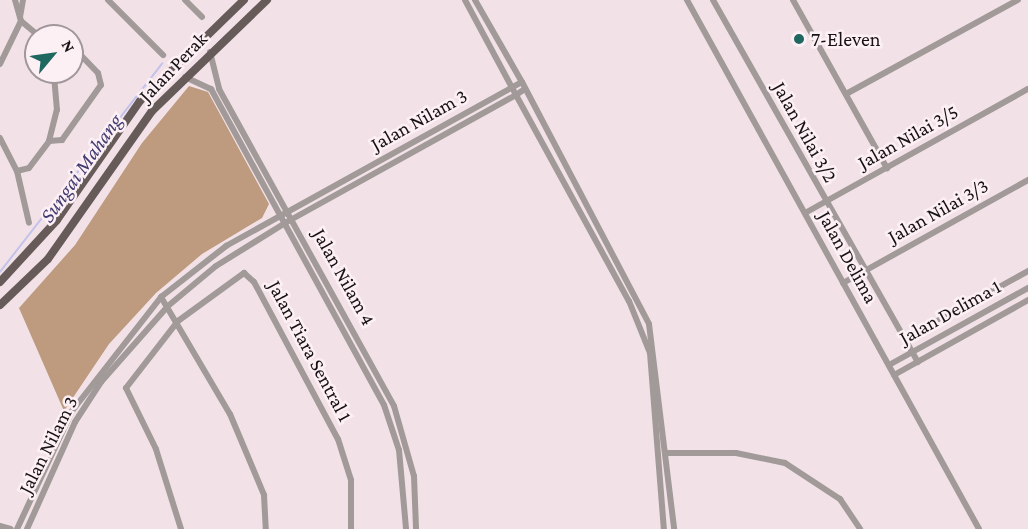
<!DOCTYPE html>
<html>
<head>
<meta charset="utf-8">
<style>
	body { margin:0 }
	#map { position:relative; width:1028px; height:529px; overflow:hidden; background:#f2e2e8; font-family:"Crimson Pro",serif }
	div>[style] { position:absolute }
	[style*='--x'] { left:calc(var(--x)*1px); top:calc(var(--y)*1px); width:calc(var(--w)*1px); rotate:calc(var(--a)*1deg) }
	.forest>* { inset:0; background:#be9a7e }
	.stream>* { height:1.5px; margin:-0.75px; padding:0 0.75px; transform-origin:0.75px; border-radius:0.75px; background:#c2c2eb }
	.minor>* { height:6px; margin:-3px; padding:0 3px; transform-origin:3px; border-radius:3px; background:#a19a99 }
	.major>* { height:8px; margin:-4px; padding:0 4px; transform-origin:4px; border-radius:4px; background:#675b5a }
	.dots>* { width:16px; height:16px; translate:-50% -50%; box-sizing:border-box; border:3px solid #fdf0f5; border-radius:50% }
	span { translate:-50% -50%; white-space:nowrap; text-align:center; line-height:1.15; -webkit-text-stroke:5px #fdf0f5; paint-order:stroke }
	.poi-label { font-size:20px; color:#161113 }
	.left { translate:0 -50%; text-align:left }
	.street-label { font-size:20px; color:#161113 }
	.water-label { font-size:21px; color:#403b70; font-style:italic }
	.north { position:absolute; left:24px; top:24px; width:60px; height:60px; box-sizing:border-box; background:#fdf0f5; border:2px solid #a1979b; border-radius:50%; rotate:61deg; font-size:16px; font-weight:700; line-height:24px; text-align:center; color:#161113 }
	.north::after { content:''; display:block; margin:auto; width:21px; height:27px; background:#1f685f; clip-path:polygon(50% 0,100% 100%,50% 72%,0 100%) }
</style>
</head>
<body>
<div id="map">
	<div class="forest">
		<i style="clip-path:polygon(189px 86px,208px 92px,269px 204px,262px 218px,202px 254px,156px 293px,109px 344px,64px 411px,19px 308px,75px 245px,142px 143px)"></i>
	</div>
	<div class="stream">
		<i style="--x:0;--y:272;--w:264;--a:-52.1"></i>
	</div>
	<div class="minor">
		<i style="--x:15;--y:0;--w:22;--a:74"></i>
		<i style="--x:108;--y:0;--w:78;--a:45"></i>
		<i style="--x:185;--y:0;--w:24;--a:45"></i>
		<i style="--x:465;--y:0;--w:108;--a:61.8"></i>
		<i style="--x:516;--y:95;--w:11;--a:-34"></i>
		<i style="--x:475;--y:0;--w:95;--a:60.2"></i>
		<i style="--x:687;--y:0;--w:604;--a:61.1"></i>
		<i style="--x:713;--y:0;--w:416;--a:60.5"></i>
		<i style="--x:793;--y:0;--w:193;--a:60.8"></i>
		<i style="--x:20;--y:17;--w:17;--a:-80"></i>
		<i style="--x:21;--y:21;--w:23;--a:40"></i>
		<i style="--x:42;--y:36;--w:13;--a:-29"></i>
		<i style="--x:53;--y:30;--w:11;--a:34"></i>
		<i style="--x:210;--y:52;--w:38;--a:76"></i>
		<i style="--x:219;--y:89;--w:362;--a:61.1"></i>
		<i style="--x:394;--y:406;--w:73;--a:74.1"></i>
		<i style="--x:414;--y:476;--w:53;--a:87.8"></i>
		<i style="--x:0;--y:64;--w:48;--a:-64"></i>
		<i style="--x:185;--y:77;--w:29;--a:25"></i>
		<i style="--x:211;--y:89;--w:360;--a:61.3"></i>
		<i style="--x:384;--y:405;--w:47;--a:71.6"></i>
		<i style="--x:399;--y:450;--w:79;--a:84.9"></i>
		<i style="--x:846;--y:94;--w:196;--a:-28.7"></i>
		<i style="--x:0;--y:138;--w:37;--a:63"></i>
		<i style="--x:49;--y:141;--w:13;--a:-4"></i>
		<i style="--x:62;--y:140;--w:67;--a:-54.7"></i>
		<i style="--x:101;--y:85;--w:12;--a:-104"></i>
		<i style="--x:98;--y:73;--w:37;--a:-134"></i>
		<i style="--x:17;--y:171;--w:12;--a:-14"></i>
		<i style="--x:29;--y:168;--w:34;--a:-53"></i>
		<i style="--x:49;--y:141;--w:32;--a:-76"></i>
		<i style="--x:57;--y:110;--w:38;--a:-95"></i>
		<i style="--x:17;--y:171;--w:53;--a:77"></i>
		<i style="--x:805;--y:213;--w:255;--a:-29.1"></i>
		<i style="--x:843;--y:283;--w:212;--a:-29.1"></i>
		<i style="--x:161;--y:297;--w:136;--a:59.5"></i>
		<i style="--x:230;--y:414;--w:88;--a:67.2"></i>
		<i style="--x:264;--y:495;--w:34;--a:87"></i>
		<i style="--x:905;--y:339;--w:141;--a:-28.9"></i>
		<i style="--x:889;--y:365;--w:159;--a:-29"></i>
		<i style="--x:894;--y:375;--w:154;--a:-29.2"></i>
		<i style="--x:667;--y:453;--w:69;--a:0"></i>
		<i style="--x:736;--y:453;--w:50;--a:11.5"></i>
		<i style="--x:785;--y:463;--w:66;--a:33.2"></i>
		<i style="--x:840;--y:499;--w:36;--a:56"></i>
		<i style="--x:0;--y:526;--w:11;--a:15"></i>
		<i style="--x:17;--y:529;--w:130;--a:-65"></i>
		<i style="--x:72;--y:411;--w:145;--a:-52"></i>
		<i style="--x:161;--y:297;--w:83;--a:-38.1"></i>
		<i style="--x:226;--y:246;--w:338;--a:-29"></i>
		<i style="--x:522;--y:82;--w:273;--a:62.3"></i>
		<i style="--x:649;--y:324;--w:207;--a:83"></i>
		<i style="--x:27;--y:529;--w:117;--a:-65.8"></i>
		<i style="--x:75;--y:422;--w:48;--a:-57"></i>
		<i style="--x:101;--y:382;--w:101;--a:-48.6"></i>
		<i style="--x:168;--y:306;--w:62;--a:-39.8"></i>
		<i style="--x:216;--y:266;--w:81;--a:-31.9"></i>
		<i style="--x:285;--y:223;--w:264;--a:-29"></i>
		<i style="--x:516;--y:95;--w:235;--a:61.3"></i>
		<i style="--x:629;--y:301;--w:56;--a:68"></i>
		<i style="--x:650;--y:353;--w:177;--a:85.5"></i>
		<i style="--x:181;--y:529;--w:84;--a:-107.4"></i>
		<i style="--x:156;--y:449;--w:68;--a:-116.2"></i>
		<i style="--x:126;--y:388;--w:85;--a:-52.2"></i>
		<i style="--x:178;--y:321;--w:82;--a:-36"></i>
		<i style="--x:244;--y:273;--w:13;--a:42"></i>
		<i style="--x:254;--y:282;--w:178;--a:61.9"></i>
		<i style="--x:338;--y:439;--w:43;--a:72.4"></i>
		<i style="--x:351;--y:480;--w:49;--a:90"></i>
	</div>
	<div class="major">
		<i style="--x:0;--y:282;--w:84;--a:-47.4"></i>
		<i style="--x:57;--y:220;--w:145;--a:-55.1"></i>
		<i style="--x:140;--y:101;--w:145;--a:-44.2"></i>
		<i style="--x:0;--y:305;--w:66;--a:-43.8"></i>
		<i style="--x:48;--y:259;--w:181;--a:-54.9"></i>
		<i style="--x:152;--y:111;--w:160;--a:-44"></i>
	</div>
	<div class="dots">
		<i style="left:799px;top:39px;background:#1f685f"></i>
	</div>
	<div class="poi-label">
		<span class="left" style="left:811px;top:39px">7-Eleven</span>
	</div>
	<div class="street-label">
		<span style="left:173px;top:67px;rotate:-46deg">Jalan Perak</span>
		<span style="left:419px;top:120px;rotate:-29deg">Jalan Nilam 3</span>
		<span style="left:805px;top:132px;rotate:61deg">Jalan Nilai 3/2</span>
		<span style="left:908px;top:137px;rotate:-29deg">Jalan Nilai 3/5</span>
		<span style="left:938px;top:211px;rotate:-29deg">Jalan Nilai 3/3</span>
		<span style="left:848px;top:257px;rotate:61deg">Jalan Delima</span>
		<span style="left:344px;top:277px;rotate:61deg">Jalan Nilam 4</span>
		<span style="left:950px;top:312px;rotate:-29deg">Jalan Delima 1</span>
		<span style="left:310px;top:351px;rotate:62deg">Jalan Tiara Sentral 1</span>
		<span style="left:48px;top:445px;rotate:-63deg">Jalan Nilam 3</span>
	</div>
	<div class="water-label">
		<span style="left:81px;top:168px;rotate:-55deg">Sungai Mahang</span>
	</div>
	<div class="north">N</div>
</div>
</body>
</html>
